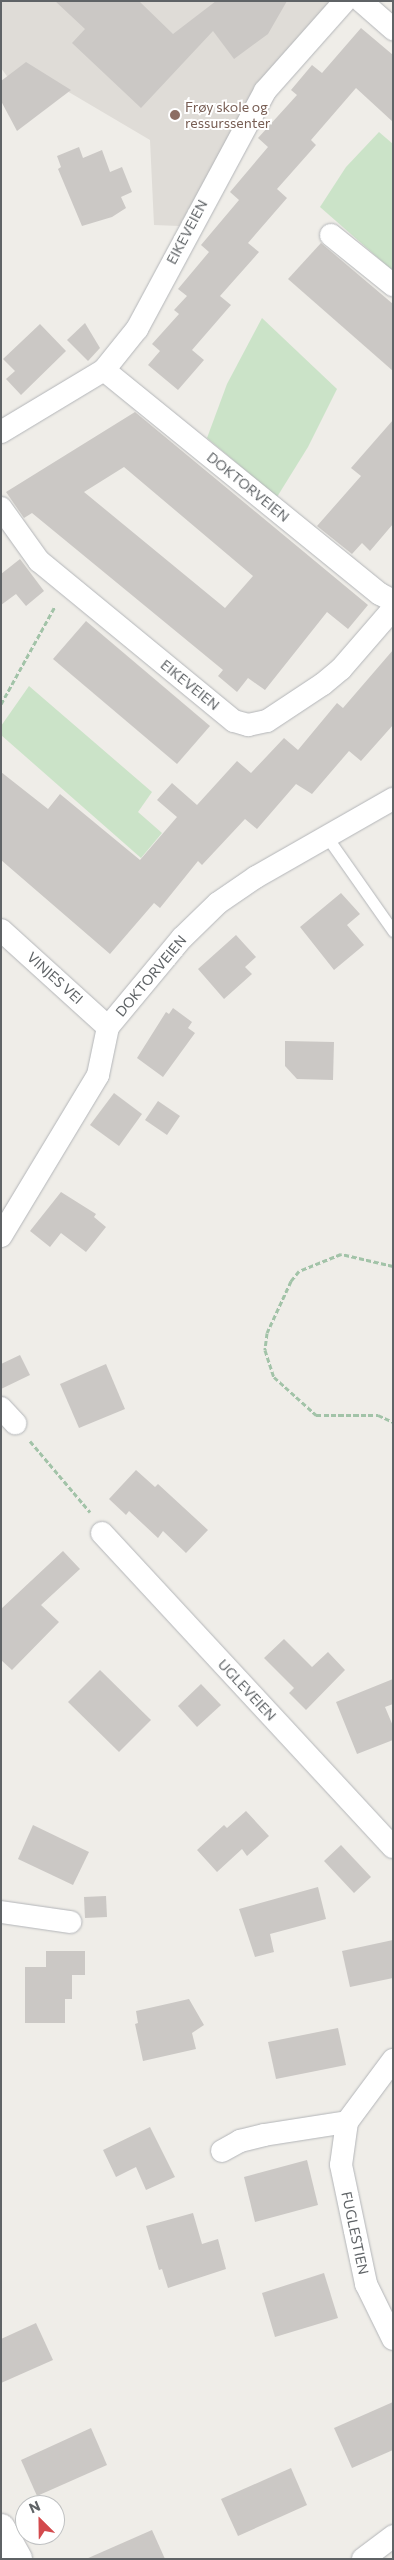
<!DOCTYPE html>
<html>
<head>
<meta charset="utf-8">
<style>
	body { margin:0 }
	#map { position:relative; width:394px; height:2560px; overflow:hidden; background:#efede8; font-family:Commissioner,sans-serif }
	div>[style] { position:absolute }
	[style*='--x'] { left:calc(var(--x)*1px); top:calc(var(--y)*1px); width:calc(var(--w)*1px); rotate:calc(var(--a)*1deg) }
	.education>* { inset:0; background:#dfdcd7 }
	.green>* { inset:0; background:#cbe3c8 }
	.building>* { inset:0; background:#cbc8c5 }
	.path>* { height:3px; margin-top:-1.5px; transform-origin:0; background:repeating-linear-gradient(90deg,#a2c3a8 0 5px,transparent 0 7.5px) }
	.roads { filter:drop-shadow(0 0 1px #b3b5b8) drop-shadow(0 0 1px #b3b5b8) }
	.lane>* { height:11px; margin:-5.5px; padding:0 5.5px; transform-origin:5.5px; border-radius:5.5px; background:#fff }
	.street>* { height:22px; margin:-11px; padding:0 11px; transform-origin:11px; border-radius:11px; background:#fff }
	.secondary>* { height:28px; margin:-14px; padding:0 14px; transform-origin:14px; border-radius:14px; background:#fff }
	.dots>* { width:14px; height:14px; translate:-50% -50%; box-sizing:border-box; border:2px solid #fff; border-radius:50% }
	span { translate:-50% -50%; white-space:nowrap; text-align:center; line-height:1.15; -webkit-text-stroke:4px #fff; paint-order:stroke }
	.education-label { font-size:14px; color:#785e54 }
	.left { translate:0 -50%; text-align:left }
	.street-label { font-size:14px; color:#5f6366 }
	.frame { position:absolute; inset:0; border:2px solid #5f6366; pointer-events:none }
	.north { position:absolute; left:15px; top:2495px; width:50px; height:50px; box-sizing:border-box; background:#fff; border:1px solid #bfc1c2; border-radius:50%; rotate:337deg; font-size:14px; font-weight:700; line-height:20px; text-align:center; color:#5f6366 }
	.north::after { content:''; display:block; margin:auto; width:18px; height:22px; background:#d34a4d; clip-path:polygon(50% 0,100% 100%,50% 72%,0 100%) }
</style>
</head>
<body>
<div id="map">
	<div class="education">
		<i style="clip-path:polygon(1px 1px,330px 1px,279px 59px,256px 90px,179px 226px,154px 225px,150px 140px,67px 91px,9px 79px,1px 68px)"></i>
	</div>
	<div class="green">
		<i style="clip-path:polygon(379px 132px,393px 144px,393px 271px,320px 207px,346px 167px)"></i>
		<i style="clip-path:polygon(262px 318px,337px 389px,308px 447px,277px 497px,207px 438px,227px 384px)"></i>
		<i style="clip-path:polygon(29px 686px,152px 792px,138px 812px,162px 833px,141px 858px,1px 735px,1px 726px)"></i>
	</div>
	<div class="building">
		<i style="clip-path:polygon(55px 1px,139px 1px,173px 34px,216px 1px,287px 1px,268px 34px,234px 59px,213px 31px,141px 108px,72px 43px,85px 29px)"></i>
		<i style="clip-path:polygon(361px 28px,393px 55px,393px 122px,356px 88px,311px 140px,316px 145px,277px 189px,287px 198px,248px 243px,259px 252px,220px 296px,231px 305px,192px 350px,204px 360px,178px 390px,148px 365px,160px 351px,152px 344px,179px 314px,174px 310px,187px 296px,178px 289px,209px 252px,201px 245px,239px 200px,230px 192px,268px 147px,258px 138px,297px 95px,291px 90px,312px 65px,322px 73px)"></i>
		<i style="clip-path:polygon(26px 62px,71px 90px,17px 131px,1px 101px,1px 81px)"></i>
		<i style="clip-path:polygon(79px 147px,83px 158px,102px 150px,110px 172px,122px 167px,132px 192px,121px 197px,126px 208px,112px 217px,82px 226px,58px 169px,61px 167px,57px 156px)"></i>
		<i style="clip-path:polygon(321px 243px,393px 304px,393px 371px,288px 279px)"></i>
		<i style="clip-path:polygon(85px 323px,100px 348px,88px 361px,67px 340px)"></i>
		<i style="clip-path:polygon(40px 324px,66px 351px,21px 395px,6px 379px,15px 371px,3px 359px)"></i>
		<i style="clip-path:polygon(evenodd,135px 412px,368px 605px,348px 629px,327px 612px,265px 690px,248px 678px,237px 692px,218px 676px,223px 670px,32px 513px,24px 518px,6px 492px,135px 412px,124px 467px,253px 576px,225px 608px,84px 492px,124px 467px)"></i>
		<i style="clip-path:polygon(393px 420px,393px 524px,370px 551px,362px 543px,352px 554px,317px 526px,361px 476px,351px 468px)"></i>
		<i style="clip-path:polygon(20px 559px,44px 591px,26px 606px,16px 594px,1px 605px,1px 574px)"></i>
		<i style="clip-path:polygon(86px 621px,210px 726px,177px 764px,53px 659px)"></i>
		<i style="clip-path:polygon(393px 650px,393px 725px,361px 761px,349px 751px,312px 794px,296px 784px,257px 829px,245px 819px,202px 865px,198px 861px,160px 908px,154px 903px,110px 954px,1px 860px,1px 772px,48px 809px,60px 794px,140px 860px,177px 817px,157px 800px,172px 783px,197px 805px,237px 761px,251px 773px,284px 738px,298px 750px,337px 703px,343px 708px)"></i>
		<i style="clip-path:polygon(341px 893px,360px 914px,347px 925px,364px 945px,334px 970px,300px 927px)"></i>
		<i style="clip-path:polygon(236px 935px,256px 957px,245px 967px,252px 974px,224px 999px,198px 969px)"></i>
		<i style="clip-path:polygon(173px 1008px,192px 1022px,188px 1028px,195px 1033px,163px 1077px,137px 1058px,166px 1012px,169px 1014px)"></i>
		<i style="clip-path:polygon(285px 1041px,334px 1042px,333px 1080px,297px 1079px,285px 1066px)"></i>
		<i style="clip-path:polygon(114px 1093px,142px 1114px,119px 1146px,90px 1125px)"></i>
		<i style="clip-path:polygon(158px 1101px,180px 1116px,167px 1135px,145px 1120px)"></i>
		<i style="clip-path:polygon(61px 1192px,96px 1214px,94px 1217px,106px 1227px,86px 1252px,61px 1233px,50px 1247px,30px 1231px)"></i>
		<i style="clip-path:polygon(20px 1355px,30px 1375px,1px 1389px,1px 1364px)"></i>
		<i style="clip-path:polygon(106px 1364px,125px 1409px,79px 1428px,60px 1384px)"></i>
		<i style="clip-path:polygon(136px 1470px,155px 1487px,158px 1484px,208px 1530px,186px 1553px,163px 1531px,158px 1538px,129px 1511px,126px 1515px,109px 1499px)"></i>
		<i style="clip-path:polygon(63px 1551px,80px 1569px,41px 1605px,59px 1622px,12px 1670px,1px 1660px,1px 1609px)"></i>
		<i style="clip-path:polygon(284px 1639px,312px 1667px,328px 1652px,345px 1670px,306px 1710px,289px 1693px,294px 1688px,264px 1658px)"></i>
		<i style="clip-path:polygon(100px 1670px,151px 1720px,119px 1752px,68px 1702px)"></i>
		<i style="clip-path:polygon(393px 1679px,393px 1704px,385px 1707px,393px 1726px,393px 1740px,357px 1754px,336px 1702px)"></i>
		<i style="clip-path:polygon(201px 1684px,221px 1705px,197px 1727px,178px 1706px)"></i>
		<i style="clip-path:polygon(246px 1811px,269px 1836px,247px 1856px,242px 1849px,217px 1872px,197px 1850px,224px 1825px,227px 1828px)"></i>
		<i style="clip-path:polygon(33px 1825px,89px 1852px,73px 1885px,18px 1859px)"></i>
		<i style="clip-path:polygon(341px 1845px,371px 1877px,354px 1893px,324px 1861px)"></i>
		<i style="clip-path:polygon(318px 1887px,326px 1919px,270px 1934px,274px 1952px,255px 1957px,239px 1909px)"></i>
		<i style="clip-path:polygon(106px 1896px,107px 1917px,85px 1918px,84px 1897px)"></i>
		<i style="clip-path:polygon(393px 1940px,393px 1978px,350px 1987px,342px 1951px)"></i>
		<i style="clip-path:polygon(46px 1951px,85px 1951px,85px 1975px,72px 1975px,72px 1999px,65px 1999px,65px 2023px,25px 2023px,25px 1967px,46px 1967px)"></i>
		<i style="clip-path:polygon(189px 1999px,204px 2025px,192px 2033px,196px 2049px,143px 2061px,135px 2024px,138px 2023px,136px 2011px)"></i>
		<i style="clip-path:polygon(338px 2028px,346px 2065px,276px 2079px,268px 2042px)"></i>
		<i style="clip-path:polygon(150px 2127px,175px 2177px,146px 2190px,136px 2167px,116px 2177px,103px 2150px)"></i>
		<i style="clip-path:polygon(307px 2160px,318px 2205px,255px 2222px,244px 2177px)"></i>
		<i style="clip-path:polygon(193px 2213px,202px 2244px,218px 2239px,226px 2269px,168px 2288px,162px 2269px,159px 2270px,146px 2226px)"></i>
		<i style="clip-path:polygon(324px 2273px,338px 2318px,275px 2337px,262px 2293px)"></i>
		<i style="clip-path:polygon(36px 2323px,53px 2360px,1px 2383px,1px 2339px)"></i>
		<i style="clip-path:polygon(393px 2402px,393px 2450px,352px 2468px,334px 2428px)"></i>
		<i style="clip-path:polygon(91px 2428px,107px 2465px,37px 2496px,21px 2460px)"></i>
		<i style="clip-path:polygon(291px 2468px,307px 2505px,238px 2536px,221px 2499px)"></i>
		<i style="clip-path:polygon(152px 2530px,165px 2559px,86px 2559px)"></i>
	</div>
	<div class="path">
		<i style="--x:1;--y:704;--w:112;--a:-61.1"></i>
		<i style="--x:393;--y:1266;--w:53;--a:-167"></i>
		<i style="--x:341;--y:1254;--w:45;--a:158"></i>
		<i style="--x:299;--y:1271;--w:13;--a:129"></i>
		<i style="--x:291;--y:1281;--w:57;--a:114.8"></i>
		<i style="--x:267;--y:1333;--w:17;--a:97"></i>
		<i style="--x:265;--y:1350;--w:28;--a:72"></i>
		<i style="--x:274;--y:1377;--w:57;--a:42.1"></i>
		<i style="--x:316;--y:1415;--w:62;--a:0"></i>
		<i style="--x:378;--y:1415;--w:17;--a:25"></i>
		<i style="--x:30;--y:1441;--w:93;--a:49.8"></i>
	</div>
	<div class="roads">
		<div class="lane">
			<i style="--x:327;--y:837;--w:115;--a:54.9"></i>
		</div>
		<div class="street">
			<i style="--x:361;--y:1;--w:43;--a:41.2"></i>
			<i style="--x:331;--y:235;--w:80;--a:38.9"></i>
			<i style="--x:104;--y:370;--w:355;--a:39.1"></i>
			<i style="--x:380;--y:594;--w:15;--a:28"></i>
			<i style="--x:1;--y:432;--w:120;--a:-31"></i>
			<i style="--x:104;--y:370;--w:53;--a:-51.2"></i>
			<i style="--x:137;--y:329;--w:270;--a:-61.7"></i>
			<i style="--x:265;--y:91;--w:120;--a:-48.4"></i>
			<i style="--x:1;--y:508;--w:65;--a:54.4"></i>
			<i style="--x:39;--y:561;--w:252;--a:39.4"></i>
			<i style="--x:234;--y:721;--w:15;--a:16"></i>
			<i style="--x:248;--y:725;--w:19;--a:-12"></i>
			<i style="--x:267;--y:721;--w:67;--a:-33.5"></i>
			<i style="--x:323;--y:684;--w:23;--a:-40"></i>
			<i style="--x:341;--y:669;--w:79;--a:-49.1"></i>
			<i style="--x:1;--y:930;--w:144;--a:42.2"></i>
			<i style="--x:1;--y:1236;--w:188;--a:-58.9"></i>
			<i style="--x:98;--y:1075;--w:49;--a:-78.2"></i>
			<i style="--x:108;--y:1027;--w:116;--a:-50.3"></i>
			<i style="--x:182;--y:938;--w:50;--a:-44.2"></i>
			<i style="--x:218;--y:903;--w:46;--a:-34.4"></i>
			<i style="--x:256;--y:877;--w:158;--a:-29.7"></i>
			<i style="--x:1;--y:1408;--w:21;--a:47"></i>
			<i style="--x:102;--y:1533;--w:428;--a:47.2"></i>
			<i style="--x:1;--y:1912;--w:70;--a:8.2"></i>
			<i style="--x:393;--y:2060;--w:77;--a:126.6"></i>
			<i style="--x:347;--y:2122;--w:43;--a:97.9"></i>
			<i style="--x:341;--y:2165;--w:122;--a:78.1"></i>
			<i style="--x:366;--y:2284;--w:61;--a:63.9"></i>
			<i style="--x:222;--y:2151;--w:21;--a:-29"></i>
			<i style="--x:240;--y:2141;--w:25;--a:-14"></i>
			<i style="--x:264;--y:2135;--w:84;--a:-8.9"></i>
			<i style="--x:363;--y:2559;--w:38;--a:-37"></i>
		</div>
		<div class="secondary">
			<i style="--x:1;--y:2528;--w:35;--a:61"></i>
		</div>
	</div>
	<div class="dots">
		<i style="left:175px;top:115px;background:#8d6e63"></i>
	</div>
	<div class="education-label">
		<span class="left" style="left:185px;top:115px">Frøy skole og<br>ressurssenter</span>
	</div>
	<div class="street-label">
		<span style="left:187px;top:232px;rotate:-62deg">EIKEVEIEN</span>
		<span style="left:248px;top:487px;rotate:39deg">DOKTORVEIEN</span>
		<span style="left:190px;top:685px;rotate:39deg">EIKEVEIEN</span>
		<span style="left:151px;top:976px;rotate:-50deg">DOKTORVEIEN</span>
		<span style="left:55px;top:978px;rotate:42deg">VINJES VEI</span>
		<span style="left:247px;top:1690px;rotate:47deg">UGLEVEIEN</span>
		<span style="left:355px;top:2233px;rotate:78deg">FUGLESTIEN</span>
	</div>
	<div class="frame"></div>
	<div class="north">N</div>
</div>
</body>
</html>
